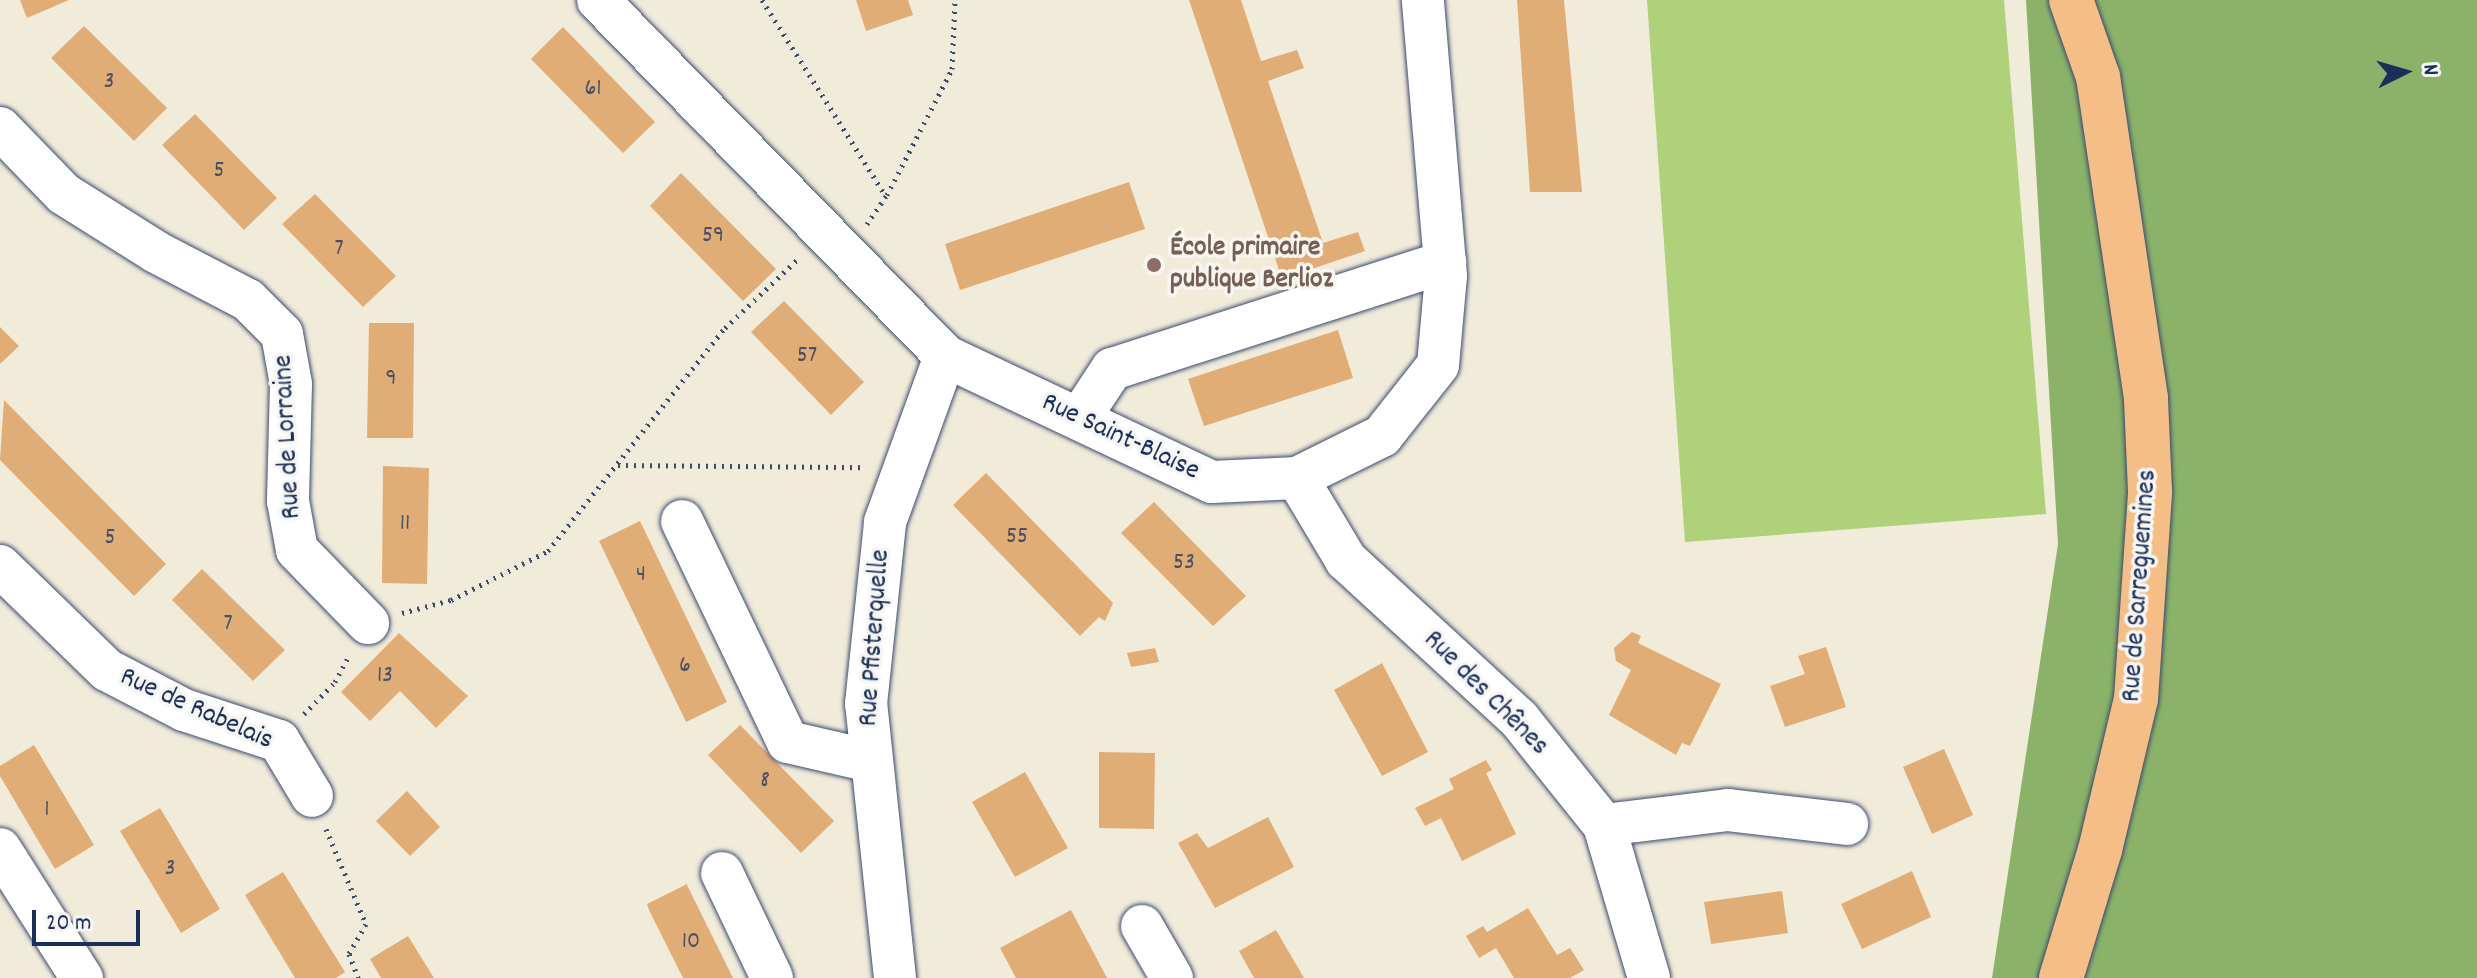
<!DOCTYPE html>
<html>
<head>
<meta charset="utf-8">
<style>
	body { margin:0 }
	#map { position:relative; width:2477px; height:978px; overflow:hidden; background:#f1ebda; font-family:Dekko,sans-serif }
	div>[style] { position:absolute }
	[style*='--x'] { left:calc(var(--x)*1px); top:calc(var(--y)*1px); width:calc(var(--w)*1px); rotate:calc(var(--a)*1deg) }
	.green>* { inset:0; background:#aed179 }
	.forest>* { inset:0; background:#8ab369 }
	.building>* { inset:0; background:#e1ad77 }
	.path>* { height:5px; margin-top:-2.5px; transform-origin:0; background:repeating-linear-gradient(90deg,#3b4b71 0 2px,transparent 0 8px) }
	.roads { filter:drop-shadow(0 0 2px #3b4b71) drop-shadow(0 0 2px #3b4b71) }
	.minor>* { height:42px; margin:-21px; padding:0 21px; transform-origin:21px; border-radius:21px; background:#fff }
	.major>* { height:44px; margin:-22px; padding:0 22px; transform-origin:22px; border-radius:22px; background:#f5be86 }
	.dots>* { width:22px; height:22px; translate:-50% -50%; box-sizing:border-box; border:4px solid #f6f6f2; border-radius:50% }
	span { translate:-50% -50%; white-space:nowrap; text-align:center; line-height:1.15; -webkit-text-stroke:7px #f6f6f2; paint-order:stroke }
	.number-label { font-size:24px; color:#4c4e64 }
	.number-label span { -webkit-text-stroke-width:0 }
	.education-label { font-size:28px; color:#785e54; font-weight:700 }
	.left { translate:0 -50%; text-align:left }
	.street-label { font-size:28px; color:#1b2f5e }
	.north { position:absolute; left:2365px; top:32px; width:80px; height:80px; -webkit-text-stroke:6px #f6f6f2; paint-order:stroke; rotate:85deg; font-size:22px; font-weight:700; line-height:32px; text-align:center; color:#1b2f5e }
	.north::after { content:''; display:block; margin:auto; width:28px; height:36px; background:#1b2f5e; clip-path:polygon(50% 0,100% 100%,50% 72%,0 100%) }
	.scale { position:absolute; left:32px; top:910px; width:108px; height:36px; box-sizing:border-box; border:4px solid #1b2f5e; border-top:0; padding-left:10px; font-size:24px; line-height:28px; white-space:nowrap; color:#1b2f5e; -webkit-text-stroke:6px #f6f6f2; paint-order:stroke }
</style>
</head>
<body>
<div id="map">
	<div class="green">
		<i style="clip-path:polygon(1647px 0,2004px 0,2046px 514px,1685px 542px)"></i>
	</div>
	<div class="forest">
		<i style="clip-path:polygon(2026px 0,2477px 0,2477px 978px,1992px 978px,2058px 544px)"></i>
	</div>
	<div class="building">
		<i style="clip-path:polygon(20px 0,69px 0,27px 18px)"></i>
		<i style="clip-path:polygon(856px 0,908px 0,913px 15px,866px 31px)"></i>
		<i style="clip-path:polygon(1189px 0,1241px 0,1261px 61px,1297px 50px,1304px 68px,1268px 81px,1323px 243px,1358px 232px,1365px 251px,1282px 279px)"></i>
		<i style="clip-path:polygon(1517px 0,1564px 0,1582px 192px,1530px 192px)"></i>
		<i style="clip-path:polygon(84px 26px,167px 108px,134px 141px,51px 58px)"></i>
		<i style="clip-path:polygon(563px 27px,655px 122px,623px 153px,531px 59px)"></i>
		<i style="clip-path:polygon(195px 114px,277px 198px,244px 230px,162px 145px)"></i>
		<i style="clip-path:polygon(681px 173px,776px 269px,743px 301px,650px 206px)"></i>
		<i style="clip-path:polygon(1129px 182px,1145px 229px,960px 290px,945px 244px)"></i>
		<i style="clip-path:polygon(315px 194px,396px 276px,363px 307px,282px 224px)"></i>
		<i style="clip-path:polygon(784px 301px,864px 382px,831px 415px,751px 332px)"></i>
		<i style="clip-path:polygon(369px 323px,414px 323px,413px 438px,367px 438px)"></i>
		<i style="clip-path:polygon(0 327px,19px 346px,0 364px)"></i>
		<i style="clip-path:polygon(1338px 330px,1353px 378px,1204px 426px,1188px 379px)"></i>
		<i style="clip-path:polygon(4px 400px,166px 564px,134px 596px,0 460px)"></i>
		<i style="clip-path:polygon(383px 466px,429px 468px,427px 584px,382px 583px)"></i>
		<i style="clip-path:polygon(986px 473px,1113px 603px,1105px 621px,1099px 617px,1080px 636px,953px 505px)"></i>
		<i style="clip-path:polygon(1154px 502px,1246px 596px,1213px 626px,1121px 533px)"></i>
		<i style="clip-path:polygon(640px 521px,727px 702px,686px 722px,599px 541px)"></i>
		<i style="clip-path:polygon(202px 569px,285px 650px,253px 681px,172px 600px)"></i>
		<i style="clip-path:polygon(1632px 632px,1641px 636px,1638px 643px,1721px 684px,1690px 746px,1682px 743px,1676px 755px,1609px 715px,1631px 670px,1616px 661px,1614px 648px)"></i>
		<i style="clip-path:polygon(399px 633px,468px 696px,436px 728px,400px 691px,370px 721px,341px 692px)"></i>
		<i style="clip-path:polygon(1826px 647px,1846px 707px,1785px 727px,1770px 686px,1805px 674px,1798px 656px)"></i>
		<i style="clip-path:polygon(1155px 648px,1159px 662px,1131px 667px,1127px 653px)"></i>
		<i style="clip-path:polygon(1382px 663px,1428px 752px,1382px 776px,1334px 690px)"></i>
		<i style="clip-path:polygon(740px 725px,834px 821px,801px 853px,708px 755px)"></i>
		<i style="clip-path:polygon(34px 745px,94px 845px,55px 869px,0 776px,0 766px)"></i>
		<i style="clip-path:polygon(1944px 749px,1973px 815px,1932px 834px,1903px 767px)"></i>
		<i style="clip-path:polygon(1099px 752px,1155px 753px,1154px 829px,1099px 828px)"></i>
		<i style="clip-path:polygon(1486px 760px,1492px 770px,1486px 773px,1516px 834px,1462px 861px,1441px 818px,1425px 826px,1415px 808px,1454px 789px,1449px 779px)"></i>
		<i style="clip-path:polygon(1025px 772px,1068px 848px,1015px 877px,972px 802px)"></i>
		<i style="clip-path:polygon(407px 791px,440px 827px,410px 856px,376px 821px)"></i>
		<i style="clip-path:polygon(160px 808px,220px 909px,181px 933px,120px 831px)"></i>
		<i style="clip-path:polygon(1268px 817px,1294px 867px,1215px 908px,1178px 843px,1197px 833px,1208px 848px)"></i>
		<i style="clip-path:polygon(1912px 871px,1931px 917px,1862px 949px,1841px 904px)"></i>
		<i style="clip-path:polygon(283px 872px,345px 972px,336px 978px,295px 978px,245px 895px)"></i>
		<i style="clip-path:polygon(687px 884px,688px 887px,733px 978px,683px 978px,649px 910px,647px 904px)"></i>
		<i style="clip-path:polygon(1782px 891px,1788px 933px,1711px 944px,1704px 902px)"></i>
		<i style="clip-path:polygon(1528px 908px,1557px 955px,1570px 948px,1584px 970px,1570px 978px,1514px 978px,1496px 948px,1479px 958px,1466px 936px,1483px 926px,1487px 932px)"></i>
		<i style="clip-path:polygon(1071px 910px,1107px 978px,1016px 978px,1000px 948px)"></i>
		<i style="clip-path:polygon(1276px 930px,1304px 978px,1254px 978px,1239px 951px)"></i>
		<i style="clip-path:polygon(408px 936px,434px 978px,381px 978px,370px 959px)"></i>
	</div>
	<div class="path">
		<i style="--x:762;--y:0;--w:232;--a:57.7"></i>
		<i style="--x:886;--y:196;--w:34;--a:124"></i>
		<i style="--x:887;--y:195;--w:142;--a:-62.7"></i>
		<i style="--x:952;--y:69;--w:69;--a:-87.5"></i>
		<i style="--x:618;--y:465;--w:246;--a:0.5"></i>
		<i style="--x:402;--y:613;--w:51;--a:-14.9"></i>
		<i style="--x:451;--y:600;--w:109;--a:-26.8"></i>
		<i style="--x:548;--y:551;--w:285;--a:-51.6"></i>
		<i style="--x:725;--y:328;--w:102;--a:-43.4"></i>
		<i style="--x:304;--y:714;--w:45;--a:-45.9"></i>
		<i style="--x:335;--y:682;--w:30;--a:-62"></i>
		<i style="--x:326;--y:829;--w:103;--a:67.2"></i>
		<i style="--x:366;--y:924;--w:34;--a:120"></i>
		<i style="--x:349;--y:954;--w:26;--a:69"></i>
	</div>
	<div class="roads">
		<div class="minor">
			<i style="--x:598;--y:0;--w:497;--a:45.7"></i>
			<i style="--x:945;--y:356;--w:295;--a:25.3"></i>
			<i style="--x:1212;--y:482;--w:85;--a:-2.7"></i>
			<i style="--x:1297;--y:478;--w:95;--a:-26.3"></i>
			<i style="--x:1382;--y:436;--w:90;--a:-51.7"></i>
			<i style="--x:1438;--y:365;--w:89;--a:-84.9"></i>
			<i style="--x:1446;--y:276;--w:277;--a:-94.8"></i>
			<i style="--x:0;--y:128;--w:92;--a:45.9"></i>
			<i style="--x:64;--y:194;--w:109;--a:32.2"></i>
			<i style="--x:156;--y:252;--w:104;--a:27.6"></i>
			<i style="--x:248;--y:300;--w:48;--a:45"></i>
			<i style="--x:282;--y:334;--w:51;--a:79.8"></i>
			<i style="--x:291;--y:384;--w:117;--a:91.5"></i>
			<i style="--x:288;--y:501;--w:50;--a:79.6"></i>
			<i style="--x:297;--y:550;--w:102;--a:45.8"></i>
			<i style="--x:1079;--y:419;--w:60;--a:-56.6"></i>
			<i style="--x:1112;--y:369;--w:350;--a:-17.8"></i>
			<i style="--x:1297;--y:478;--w:96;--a:59.1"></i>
			<i style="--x:1346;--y:560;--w:235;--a:42.6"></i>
			<i style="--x:1519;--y:719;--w:136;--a:51.3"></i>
			<i style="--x:1604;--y:825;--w:159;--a:73.6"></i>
			<i style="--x:682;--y:521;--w:245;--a:64.4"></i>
			<i style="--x:788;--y:742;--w:85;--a:12.9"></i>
			<i style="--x:0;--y:566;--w:149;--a:44.2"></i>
			<i style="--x:107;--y:670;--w:87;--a:27.5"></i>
			<i style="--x:184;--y:710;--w:100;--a:18.1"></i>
			<i style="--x:279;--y:741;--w:64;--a:59"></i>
			<i style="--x:1604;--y:825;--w:125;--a:-6.9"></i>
			<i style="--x:1728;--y:810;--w:120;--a:6.7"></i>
			<i style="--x:0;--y:849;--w:153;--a:57.6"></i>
			<i style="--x:722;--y:873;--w:116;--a:64.5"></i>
			<i style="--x:1142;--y:926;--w:60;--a:60"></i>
			<i style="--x:895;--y:978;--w:276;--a:-96"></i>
			<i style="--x:866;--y:704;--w:183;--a:-84"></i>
			<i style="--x:885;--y:522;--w:177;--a:-70.1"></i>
		</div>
		<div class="major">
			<i style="--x:2061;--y:978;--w:134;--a:-73.1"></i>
			<i style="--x:2100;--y:850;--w:155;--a:-76.6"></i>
			<i style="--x:2136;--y:699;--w:208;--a:-86.1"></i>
			<i style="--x:2150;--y:491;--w:93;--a:-92.5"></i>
			<i style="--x:2146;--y:398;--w:325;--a:-98.5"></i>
			<i style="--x:2098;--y:77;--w:82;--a:-109.3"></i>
		</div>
	</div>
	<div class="dots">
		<i style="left:1154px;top:265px;background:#8d6e63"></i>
	</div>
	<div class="number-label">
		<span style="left:109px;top:83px">3</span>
		<span style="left:593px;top:90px">61</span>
		<span style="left:219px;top:172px">5</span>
		<span style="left:713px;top:237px">59</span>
		<span style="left:339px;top:250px">7</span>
		<span style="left:807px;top:357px">57</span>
		<span style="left:391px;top:380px">9</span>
		<span style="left:405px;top:525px">11</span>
		<span style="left:1017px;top:538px">55</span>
		<span style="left:110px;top:539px">5</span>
		<span style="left:1184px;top:564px">53</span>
		<span style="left:641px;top:576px">4</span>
		<span style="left:228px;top:625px">7</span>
		<span style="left:685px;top:667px">6</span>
		<span style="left:385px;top:677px">13</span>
		<span style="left:765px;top:782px">8</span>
		<span style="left:47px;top:811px">1</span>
		<span style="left:170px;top:870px">3</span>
		<span style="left:691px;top:943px">10</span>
	</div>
	<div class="education-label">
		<span class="left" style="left:1170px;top:265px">École primaire<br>publique Berlioz</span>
	</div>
	<div class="street-label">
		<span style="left:289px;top:437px;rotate:-93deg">Rue de Lorraine</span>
		<span style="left:1120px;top:438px;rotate:25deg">Rue Saint-Blaise</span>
		<span style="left:2141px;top:586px;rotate:-86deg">Rue de Sarreguemines</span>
		<span style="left:876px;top:638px;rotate:-86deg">Rue Pfisterquelle</span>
		<span style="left:1485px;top:694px;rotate:45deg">Rue des Chênes</span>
		<span style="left:196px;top:710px;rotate:24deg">Rue de Rabelais</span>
	</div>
	<div class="north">N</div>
	<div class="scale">20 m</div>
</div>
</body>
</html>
